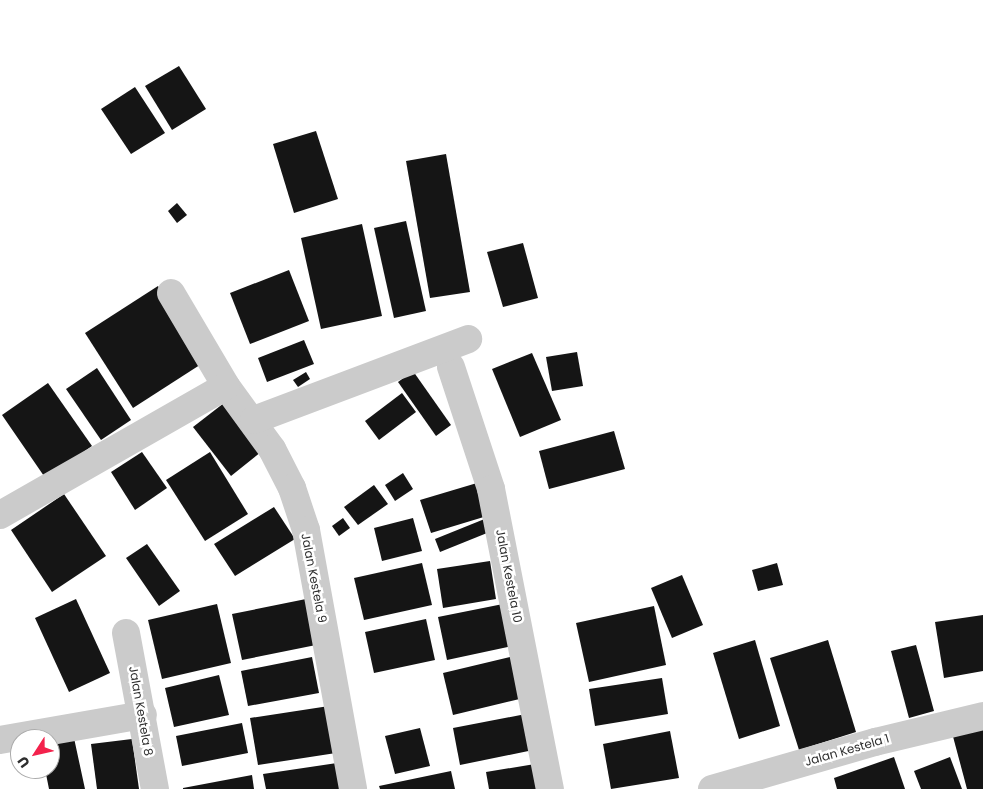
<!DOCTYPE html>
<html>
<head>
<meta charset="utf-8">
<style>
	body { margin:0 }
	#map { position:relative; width:983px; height:789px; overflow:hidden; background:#fff; font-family:Poppins,sans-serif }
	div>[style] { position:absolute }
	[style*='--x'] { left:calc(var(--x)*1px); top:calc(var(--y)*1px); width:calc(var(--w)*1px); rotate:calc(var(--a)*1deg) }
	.building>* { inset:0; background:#151515 }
	.street>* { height:28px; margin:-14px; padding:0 14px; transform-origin:14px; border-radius:14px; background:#cbcbcb }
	span { translate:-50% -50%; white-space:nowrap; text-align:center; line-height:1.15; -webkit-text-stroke:5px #fff; paint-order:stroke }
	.street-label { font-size:12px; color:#2e2e2e }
	.north { position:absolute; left:10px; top:729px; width:50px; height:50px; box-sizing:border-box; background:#fff; border:1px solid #ababab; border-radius:50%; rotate:235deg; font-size:14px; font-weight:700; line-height:20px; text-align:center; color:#2e2e2e }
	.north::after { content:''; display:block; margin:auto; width:18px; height:22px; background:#f3224c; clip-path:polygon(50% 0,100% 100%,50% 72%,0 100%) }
</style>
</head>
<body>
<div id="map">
	<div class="building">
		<i style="clip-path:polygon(179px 66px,206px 109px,172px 130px,145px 86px)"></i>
		<i style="clip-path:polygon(135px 87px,165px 133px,131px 154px,101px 109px)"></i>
		<i style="clip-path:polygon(316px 131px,338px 199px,294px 213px,273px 144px)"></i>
		<i style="clip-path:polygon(446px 154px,470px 292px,430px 298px,406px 161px)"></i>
		<i style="clip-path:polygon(177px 203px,187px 215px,177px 223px,168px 211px)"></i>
		<i style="clip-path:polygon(406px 221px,426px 311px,394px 318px,374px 228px)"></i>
		<i style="clip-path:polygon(362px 224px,382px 316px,321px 329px,301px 238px)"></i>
		<i style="clip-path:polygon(523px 243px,538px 298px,503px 307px,487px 252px)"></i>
		<i style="clip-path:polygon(289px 270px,309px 321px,250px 344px,230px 293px)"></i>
		<i style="clip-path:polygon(158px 286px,206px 361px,133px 408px,85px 333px)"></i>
		<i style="clip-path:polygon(304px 340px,314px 364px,267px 382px,258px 358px)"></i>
		<i style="clip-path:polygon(577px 352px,583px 386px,552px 391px,546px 357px)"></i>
		<i style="clip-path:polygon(532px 353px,561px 420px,520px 437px,492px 369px)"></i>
		<i style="clip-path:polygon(97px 368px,131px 420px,101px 440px,66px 389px)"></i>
		<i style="clip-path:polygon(413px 371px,451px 425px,436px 436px,398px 382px)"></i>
		<i style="clip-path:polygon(306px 372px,310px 379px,298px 387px,293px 380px)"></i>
		<i style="clip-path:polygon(48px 383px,92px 446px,46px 479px,2px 415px)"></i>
		<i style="clip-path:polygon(402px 393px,416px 412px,379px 440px,365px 421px)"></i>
		<i style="clip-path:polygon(224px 403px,261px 452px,231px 476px,193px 427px)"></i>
		<i style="clip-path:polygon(614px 431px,625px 469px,549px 489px,539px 451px)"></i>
		<i style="clip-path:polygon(142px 452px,167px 488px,135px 510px,111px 472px)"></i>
		<i style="clip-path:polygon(210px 452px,248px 514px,205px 541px,166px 480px)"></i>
		<i style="clip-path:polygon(403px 473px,413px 489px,395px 501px,385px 485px)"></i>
		<i style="clip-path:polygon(477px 483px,487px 516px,431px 533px,420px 500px)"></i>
		<i style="clip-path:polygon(374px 485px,388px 504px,358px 525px,344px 507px)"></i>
		<i style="clip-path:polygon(64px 494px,106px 556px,52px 592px,11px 530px)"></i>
		<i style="clip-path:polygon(274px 507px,295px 539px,235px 576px,214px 544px)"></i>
		<i style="clip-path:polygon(343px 518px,350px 528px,339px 536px,332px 526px)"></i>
		<i style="clip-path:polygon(413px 518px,422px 551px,382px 561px,374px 528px)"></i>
		<i style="clip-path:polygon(487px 518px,492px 531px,440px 552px,435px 539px)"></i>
		<i style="clip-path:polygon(147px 544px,180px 591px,159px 606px,126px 558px)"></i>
		<i style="clip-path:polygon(490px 561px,496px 599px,443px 608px,437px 569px)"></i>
		<i style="clip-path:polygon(422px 563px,432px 605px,364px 620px,354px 578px)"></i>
		<i style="clip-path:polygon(777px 563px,783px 585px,758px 591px,752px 570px)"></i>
		<i style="clip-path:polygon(682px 575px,703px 625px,672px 638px,651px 588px)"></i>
		<i style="clip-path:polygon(76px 599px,110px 673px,69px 692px,35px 618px)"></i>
		<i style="clip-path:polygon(306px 599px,316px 645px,242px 660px,232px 614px)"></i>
		<i style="clip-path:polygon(217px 604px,231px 663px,162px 679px,148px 620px)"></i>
		<i style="clip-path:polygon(503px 604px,512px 646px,447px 660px,438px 617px)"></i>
		<i style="clip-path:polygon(654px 606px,666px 665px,589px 682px,576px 623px)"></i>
		<i style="clip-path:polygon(983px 615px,983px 671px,944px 678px,935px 622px)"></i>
		<i style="clip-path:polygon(426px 619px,435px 660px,374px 673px,365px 632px)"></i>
		<i style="clip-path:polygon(755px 640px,780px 726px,739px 739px,713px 653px)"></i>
		<i style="clip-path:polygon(828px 640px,856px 732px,799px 750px,770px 658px)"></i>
		<i style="clip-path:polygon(916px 645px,934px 711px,909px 718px,891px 651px)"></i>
		<i style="clip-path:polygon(518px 655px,528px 697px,453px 715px,443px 673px)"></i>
		<i style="clip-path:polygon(312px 657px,319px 693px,248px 706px,241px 671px)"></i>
		<i style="clip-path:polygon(219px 675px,229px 715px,174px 727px,165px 688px)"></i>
		<i style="clip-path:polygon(662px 678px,668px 714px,595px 726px,589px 689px)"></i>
		<i style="clip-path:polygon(329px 706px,336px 753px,258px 765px,250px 718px)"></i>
		<i style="clip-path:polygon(531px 713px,538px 749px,460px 765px,453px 728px)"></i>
		<i style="clip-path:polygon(983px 721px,983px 789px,967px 789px,951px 729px)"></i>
		<i style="clip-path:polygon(242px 723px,248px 753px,182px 766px,176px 736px)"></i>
		<i style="clip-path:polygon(420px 728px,430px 766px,395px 774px,385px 736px)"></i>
		<i style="clip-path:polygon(670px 731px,679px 778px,611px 789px,603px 744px)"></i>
		<i style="clip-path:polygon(74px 738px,85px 789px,49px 789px,45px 769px,50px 769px,50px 743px)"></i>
		<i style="clip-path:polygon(132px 739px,139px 789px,97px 789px,91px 744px)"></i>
		<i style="clip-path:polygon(894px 757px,905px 789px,837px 789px,834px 778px)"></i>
		<i style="clip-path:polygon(950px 757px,962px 789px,921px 789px,914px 771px)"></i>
		<i style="clip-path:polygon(337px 763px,341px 789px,266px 789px,263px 774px)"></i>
		<i style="clip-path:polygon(535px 764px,539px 789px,489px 789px,486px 772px)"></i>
		<i style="clip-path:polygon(451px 771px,455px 789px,380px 789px,379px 786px)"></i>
		<i style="clip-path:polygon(252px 775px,254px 789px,183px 789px,183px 788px)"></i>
	</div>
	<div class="street">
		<i style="--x:171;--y:293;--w:108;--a:59.4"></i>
		<i style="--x:226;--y:386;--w:78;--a:53.9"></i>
		<i style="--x:272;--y:449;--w:44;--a:62.9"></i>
		<i style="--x:292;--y:488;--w:44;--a:71.6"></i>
		<i style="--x:306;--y:530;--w:263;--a:79.7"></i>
		<i style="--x:451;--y:367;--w:128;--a:71.8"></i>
		<i style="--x:491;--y:489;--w:306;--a:78.9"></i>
		<i style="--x:254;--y:420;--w:229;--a:-20.7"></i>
		<i style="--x:0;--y:515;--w:260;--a:-29.7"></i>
		<i style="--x:126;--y:633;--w:159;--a:79.5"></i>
		<i style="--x:0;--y:740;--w:145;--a:-9.9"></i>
		<i style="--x:712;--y:789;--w:170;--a:-16.1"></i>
		<i style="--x:875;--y:742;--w:111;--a:-13.5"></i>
	</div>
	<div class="street-label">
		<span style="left:509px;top:576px;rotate:79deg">Jalan Kestela 10</span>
		<span style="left:314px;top:578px;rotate:79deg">Jalan Kestela 9</span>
		<span style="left:141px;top:711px;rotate:80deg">Jalan Kestela 8</span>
		<span style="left:847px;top:750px;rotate:-16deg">Jalan Kestela 1</span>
	</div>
	<div class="north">U</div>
</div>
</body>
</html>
